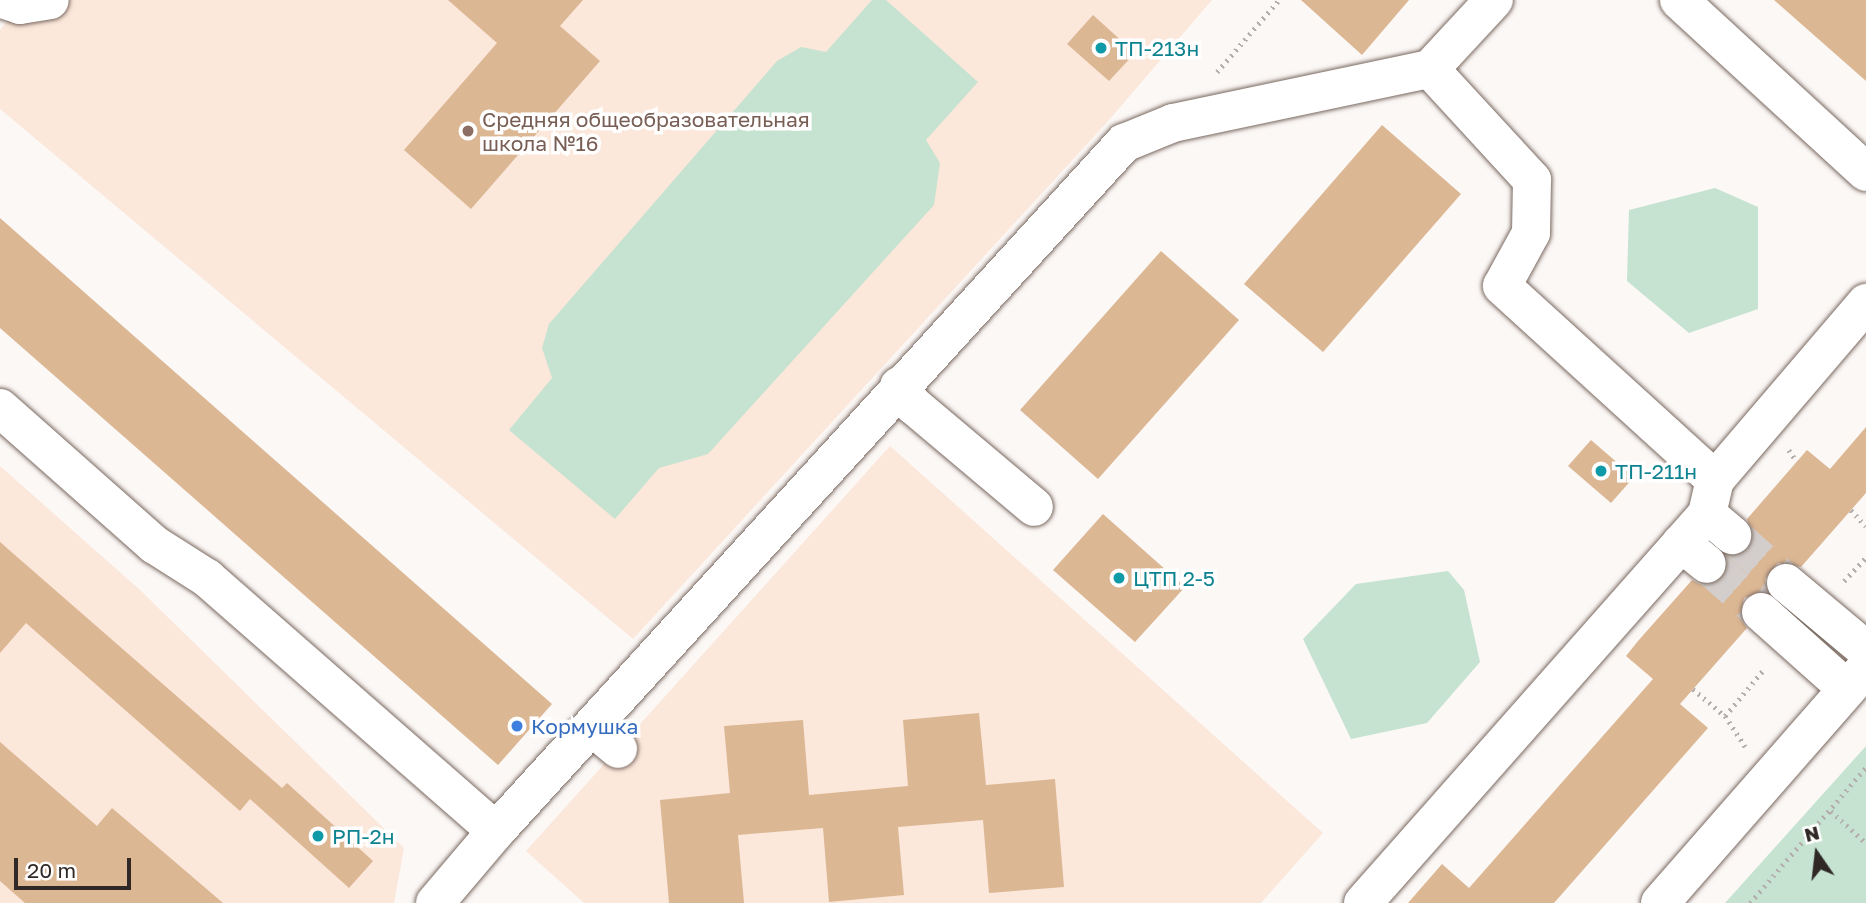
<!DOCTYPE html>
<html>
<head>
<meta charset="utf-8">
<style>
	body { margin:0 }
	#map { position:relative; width:1866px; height:903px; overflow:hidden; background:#fcf8f6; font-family:"Golos Text",sans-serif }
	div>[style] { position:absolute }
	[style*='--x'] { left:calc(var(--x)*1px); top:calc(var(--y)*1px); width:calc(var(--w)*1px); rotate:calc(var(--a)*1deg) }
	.built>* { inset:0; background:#fce7db }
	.green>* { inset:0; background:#c5e3d0 }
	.building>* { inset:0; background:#dcb794 }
	.minor-tunnel>* { height:38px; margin-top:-19px; transform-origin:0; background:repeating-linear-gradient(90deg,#d3cecc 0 38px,transparent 0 57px) }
	.path>* { height:4.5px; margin-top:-2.25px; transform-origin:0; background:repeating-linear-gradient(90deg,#b4afac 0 2px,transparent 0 7px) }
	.roads { filter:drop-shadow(0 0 2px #7a6960) drop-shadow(0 0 2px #7a6960) }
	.minor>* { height:38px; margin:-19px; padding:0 19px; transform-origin:19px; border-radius:19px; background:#fff }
	.dots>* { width:19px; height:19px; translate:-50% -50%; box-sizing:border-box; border:4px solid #fff; border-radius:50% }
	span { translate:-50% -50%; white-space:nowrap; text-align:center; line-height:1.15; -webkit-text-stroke:7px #fff; paint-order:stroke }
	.culture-label { font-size:21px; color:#0d838f }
	.left { translate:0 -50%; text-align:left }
	.education-label { font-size:21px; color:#785e54 }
	.shop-label { font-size:21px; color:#366cbe }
	.north { position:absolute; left:1782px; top:819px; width:70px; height:70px; -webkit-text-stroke:5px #fff; paint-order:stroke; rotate:346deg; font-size:19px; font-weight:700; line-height:28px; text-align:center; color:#2f2824 }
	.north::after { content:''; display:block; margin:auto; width:24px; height:32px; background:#2f2824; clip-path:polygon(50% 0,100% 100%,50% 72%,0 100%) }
	.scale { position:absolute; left:14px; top:858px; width:117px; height:32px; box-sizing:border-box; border:4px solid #2f2824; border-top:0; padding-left:9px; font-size:21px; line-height:24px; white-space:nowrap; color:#2f2824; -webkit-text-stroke:5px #fff; paint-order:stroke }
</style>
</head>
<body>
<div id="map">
	<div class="built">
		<i style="clip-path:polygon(25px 0,1212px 0,1109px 120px,633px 639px,0 109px,0 30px)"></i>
		<i style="clip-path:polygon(890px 446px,1323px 833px,1261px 903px,584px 903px,526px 851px)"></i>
		<i style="clip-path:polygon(0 466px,140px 590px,404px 848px,394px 903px,0 903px)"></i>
	</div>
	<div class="green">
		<i style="clip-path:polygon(872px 0,886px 0,978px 82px,926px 140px,940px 163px,934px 205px,708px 454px,659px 468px,615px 519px,509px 430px,552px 378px,542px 348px,549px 324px,777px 61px,801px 47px,826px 52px)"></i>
		<i style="clip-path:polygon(1715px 188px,1758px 207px,1758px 309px,1689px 333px,1627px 281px,1629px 210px)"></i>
		<i style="clip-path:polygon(1448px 571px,1464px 590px,1480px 662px,1427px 723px,1351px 739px,1303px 639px,1356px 584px)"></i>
		<i style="clip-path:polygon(1866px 746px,1866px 903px,1725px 903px)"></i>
	</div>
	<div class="building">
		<i style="clip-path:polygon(448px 0,583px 0,560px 26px,600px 61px,471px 209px,404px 150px,497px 43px)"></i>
		<i style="clip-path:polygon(1301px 0,1409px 0,1362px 55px)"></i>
		<i style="clip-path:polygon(1774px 0,1866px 0,1866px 81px)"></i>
		<i style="clip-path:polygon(1093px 15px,1135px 53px,1109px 81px,1067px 44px)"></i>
		<i style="clip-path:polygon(1382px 125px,1461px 194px,1323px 352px,1244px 284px)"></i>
		<i style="clip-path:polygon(0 218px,552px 704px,498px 765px,0 328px)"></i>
		<i style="clip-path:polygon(1161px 251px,1239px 320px,1098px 479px,1020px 410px)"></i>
		<i style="clip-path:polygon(1866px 427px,1866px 493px,1801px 567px,1778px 563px,1765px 579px,1766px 591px,1744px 598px,1740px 618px,1747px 628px,1680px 704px,1708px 728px,1554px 903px,1408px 903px,1442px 864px,1469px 888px,1653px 679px,1626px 656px,1638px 641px,1692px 580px,1704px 586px,1724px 578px,1727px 556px,1740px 555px,1753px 539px,1747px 519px,1807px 450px,1830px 469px)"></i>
		<i style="clip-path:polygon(1591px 440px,1634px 477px,1611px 503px,1568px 466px)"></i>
		<i style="clip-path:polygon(1103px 514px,1185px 587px,1135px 642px,1053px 570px)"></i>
		<i style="clip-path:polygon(0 542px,282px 788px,287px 783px,373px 861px,349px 888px,250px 799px,240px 811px,26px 623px,0 653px)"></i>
		<i style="clip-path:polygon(979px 713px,986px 785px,1055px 779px,1064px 887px,989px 893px,983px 820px,898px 827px,904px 895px,829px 902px,823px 828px,738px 835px,744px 903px,669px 903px,660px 800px,730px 793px,724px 726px,803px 720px,809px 795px,908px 786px,903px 720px)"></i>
		<i style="clip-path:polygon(0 742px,97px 826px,112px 808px,223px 903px,25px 903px,0 881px)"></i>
	</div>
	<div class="minor-tunnel">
		<i style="--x:1732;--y:535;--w:72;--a:41.6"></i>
		<i style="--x:1707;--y:564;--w:72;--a:41.6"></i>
	</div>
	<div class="path">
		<i style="--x:1217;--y:72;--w:95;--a:-49.3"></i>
		<i style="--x:1789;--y:450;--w:14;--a:56"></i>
		<i style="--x:1851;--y:510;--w:22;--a:47"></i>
		<i style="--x:1844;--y:581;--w:33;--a:-47"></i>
		<i style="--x:1693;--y:689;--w:42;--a:40.2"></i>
		<i style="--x:1745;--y:747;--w:37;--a:-123"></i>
		<i style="--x:1725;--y:716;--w:62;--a:-50.2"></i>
		<i style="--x:1831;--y:811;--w:47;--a:42.4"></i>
		<i style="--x:1750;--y:903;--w:179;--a:-49.5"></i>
	</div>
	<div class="roads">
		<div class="minor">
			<i style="--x:5;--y:0;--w:16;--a:18"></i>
			<i style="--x:20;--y:5;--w:30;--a:-9"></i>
			<i style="--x:1679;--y:0;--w:254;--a:42.6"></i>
			<i style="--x:1430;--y:69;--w:151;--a:47.4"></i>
			<i style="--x:1532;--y:180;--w:53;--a:91.1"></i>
			<i style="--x:1531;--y:233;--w:60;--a:118.7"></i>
			<i style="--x:1502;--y:286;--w:288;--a:42.3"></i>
			<i style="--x:899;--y:386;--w:24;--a:54"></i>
			<i style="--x:913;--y:405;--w:158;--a:40.1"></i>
			<i style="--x:0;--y:408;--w:207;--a:41.5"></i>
			<i style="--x:155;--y:545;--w:62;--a:32.4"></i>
			<i style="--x:207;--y:578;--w:384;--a:41.2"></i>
			<i style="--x:1707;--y:514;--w:33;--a:40"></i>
			<i style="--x:1681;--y:543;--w:33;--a:39"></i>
			<i style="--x:1786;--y:583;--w:104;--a:39.9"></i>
			<i style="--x:1761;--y:612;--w:115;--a:41.8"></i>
			<i style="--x:592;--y:727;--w:34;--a:40"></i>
			<i style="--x:435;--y:903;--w:94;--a:-49.7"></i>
			<i style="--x:496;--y:831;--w:932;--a:-47.61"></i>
			<i style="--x:1124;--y:143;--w:53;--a:-22.2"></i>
			<i style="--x:1173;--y:123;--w:263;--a:-11.9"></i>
			<i style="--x:1430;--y:69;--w:94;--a:-47.2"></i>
			<i style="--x:1363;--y:903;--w:519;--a:-48.51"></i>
			<i style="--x:1707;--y:514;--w:35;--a:-77"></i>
			<i style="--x:1715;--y:480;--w:233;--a:-49.5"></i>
			<i style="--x:1660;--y:903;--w:313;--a:-48.8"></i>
		</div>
	</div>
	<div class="dots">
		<i style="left:1101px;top:48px;background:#0f9aa8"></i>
		<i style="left:468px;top:131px;background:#8d6e63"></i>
		<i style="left:1601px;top:471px;background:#0f9aa8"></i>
		<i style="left:1119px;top:578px;background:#0f9aa8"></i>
		<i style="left:517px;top:726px;background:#3f7fe0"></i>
		<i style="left:318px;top:836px;background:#0f9aa8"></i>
	</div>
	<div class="culture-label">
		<span class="left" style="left:1115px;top:48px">ТП-213н</span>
		<span class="left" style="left:1615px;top:471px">ТП-211н</span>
		<span class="left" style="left:1133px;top:578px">ЦТП 2-5</span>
		<span class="left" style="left:332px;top:836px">РП-2н</span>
	</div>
	<div class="education-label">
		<span class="left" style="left:482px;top:131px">Средняя общеобразовательная<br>школа №16</span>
	</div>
	<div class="shop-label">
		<span class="left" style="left:531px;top:726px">Кормушка</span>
	</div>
	<div class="north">N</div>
	<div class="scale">20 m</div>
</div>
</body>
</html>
